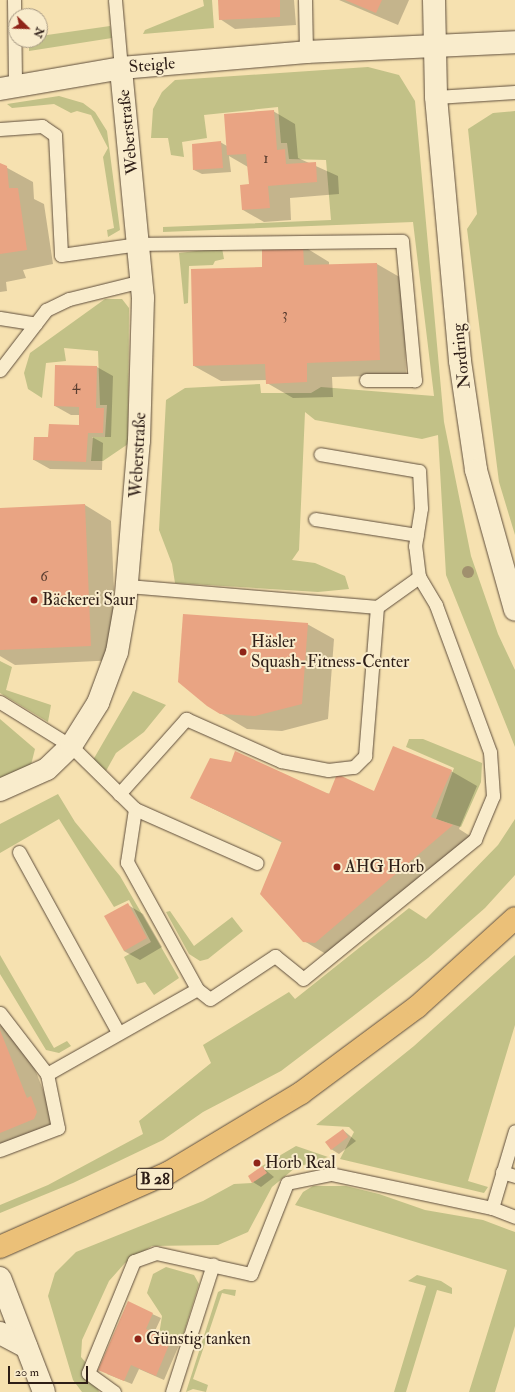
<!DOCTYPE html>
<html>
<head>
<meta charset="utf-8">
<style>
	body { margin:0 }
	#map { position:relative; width:515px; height:1392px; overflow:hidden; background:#f6e1b0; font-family:"IM FELL Double Pica",serif }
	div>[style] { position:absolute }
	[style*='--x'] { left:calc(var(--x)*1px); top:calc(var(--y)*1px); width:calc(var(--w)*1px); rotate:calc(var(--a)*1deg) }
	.green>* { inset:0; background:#c2c187 }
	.shadow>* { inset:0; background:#0003 }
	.building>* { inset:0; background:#e9a483 }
	.roads { filter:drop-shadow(0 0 1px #5f4e3c) drop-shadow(0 0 1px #5f4e3c) }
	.service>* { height:13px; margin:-6.5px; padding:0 6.5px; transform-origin:6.5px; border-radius:6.5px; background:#f9eccc }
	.minor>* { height:22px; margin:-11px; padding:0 11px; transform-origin:11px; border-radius:11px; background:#f9eccc }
	.primary>* { height:22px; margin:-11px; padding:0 11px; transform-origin:11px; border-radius:11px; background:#ebc078 }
	.trees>* { width:12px; height:12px; margin:-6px; border-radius:50%; background:#a0906e }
	.dots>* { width:11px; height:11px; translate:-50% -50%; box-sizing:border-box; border:2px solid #f9eccc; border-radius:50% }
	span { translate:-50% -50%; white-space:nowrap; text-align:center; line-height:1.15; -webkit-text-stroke:4px #f9eccc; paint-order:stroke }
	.number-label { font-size:15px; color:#5c3f31 }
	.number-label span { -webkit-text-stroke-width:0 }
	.shield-label span { padding:1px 3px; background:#f9eccc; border:1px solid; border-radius:3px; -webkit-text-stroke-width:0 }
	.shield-label { font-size:16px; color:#2d1d16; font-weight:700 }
	.street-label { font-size:17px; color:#2d1d16 }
	.poi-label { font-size:17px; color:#2d1d16 }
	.left { translate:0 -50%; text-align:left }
	.north { position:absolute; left:8px; top:8px; width:40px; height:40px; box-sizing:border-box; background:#f9eccc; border:1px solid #a79983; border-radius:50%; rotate:113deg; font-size:11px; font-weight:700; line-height:16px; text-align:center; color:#2d1d16 }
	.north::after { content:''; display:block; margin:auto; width:14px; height:18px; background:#8f2418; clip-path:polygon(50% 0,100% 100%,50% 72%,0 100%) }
	.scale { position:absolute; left:8px; top:1366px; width:80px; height:18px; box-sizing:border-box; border:2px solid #2d1d16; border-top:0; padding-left:5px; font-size:12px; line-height:14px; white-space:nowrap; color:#2d1d16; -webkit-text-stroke:3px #f9eccc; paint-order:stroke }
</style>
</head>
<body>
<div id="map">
	<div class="green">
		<i style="clip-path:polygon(203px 0,212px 0,214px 28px,143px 34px,145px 30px,204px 6px)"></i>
		<i style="clip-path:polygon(110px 26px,112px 38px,29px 51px,29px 40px,40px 40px,40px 36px)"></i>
		<i style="clip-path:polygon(368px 67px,399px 75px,415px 101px,444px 422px,471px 556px,498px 634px,515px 670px,515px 747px,446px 575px,438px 435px,422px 439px,315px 420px,305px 412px,299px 550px,292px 560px,315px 563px,345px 576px,349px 589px,318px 592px,175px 583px,172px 564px,159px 530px,166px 400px,185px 388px,260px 384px,261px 393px,311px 393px,321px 387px,434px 396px,413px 222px,163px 232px,163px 227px,331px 220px,326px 160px,289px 159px,287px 143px,281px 143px,278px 107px,204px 115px,207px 138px,182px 142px,184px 157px,171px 155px,168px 138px,151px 138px,153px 109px,162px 92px,175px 80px)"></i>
		<i style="clip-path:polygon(59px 96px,83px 103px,95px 112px,107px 131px,120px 230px,108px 237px,107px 230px,114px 228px,103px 157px,108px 148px,91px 115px,77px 111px,71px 113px,54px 104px,12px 108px,7px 104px)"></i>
		<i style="clip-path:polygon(515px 111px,515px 535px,499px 482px,467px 229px,477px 214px,468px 129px,493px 113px)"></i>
		<i style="clip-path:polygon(222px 248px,224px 259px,215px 261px,213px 265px,189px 266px,188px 303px,184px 304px,179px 253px)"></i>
		<i style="clip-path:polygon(105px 299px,122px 299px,129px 308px,128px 444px,103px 461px,91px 461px,93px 437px,105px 437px,107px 405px,100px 405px,98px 351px,64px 348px,66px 361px,46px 363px,42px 398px,28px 389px,24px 373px,30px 353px)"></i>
		<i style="clip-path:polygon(0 661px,12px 667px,6px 690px,51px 705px,48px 722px,0 693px)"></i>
		<i style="clip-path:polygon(133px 691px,166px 705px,144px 732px,116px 753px,106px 771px,93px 760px)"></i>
		<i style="clip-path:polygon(0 719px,35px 749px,31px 765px,0 780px)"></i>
		<i style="clip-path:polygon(409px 739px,423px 739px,482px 763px,481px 782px,461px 827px,436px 819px,454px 768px,406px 747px)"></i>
		<i style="clip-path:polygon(58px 794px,75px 822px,120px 876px,179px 978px,154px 995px,145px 982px,137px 984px,124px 957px,151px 942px,129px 900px,114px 907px,59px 819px,0 853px,0 824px)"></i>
		<i style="clip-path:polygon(515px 819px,515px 875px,485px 908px,428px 958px,352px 1017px,281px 1071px,203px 1112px,163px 1140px,73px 1183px,0 1213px,0 1205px,48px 1185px,143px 1134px,139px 1121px,211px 1063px,203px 1045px,289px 992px,295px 999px,409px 908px,426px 919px,498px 845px)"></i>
		<i style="clip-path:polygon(170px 911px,194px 946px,232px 917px,243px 931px,208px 959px,200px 961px,189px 954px,166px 912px)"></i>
		<i style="clip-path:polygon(0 955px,54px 1048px,67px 1041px,71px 1046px,59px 1053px,46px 1050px,0 974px)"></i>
		<i style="clip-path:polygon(515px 955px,515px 1025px,468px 1181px,488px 1187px,484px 1193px,340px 1159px,354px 1132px,349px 1127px,316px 1125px,414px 1046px)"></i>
		<i style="clip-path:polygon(296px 1146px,328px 1157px,295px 1168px,272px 1187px,248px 1232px,218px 1245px,152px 1246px,125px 1263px,109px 1281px,82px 1340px,81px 1357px,92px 1370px,99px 1392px,82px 1392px,73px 1380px,48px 1296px,55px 1273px,76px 1252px,203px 1201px,234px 1184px,252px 1183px,262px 1166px)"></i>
		<i style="clip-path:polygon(313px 1186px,346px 1186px,379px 1194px,425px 1210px,483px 1220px,515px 1232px,515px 1326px,495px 1392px,469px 1392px,507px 1270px,295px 1205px,303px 1192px)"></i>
		<i style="clip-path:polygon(166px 1267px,194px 1275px,199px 1284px,180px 1345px,159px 1335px,162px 1316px,147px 1293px,153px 1274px)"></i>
		<i style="clip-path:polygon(417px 1275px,441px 1281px,452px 1288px,452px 1294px,437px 1290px,406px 1392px,394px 1392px,426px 1286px,408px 1281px)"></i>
		<i style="clip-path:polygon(224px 1289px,236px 1290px,235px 1296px,222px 1293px,193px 1379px,208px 1385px,206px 1392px,193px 1389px,186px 1392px,218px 1292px)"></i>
	</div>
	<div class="shadow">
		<i style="clip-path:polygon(219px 0,294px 0,296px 25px,235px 29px,220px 19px)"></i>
		<i style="clip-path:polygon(339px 0,409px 0,398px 25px)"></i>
		<i style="clip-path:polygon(273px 111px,295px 124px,298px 158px,338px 176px,339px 194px,290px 198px,291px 220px,264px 222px,243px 210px,250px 185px,248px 167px,229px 156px,231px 172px,202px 174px,194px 170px,220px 142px,227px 146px)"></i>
		<i style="clip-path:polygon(0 164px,33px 182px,34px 199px,44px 204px,53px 264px,23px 270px,26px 278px,6px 282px,7px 291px,0 292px)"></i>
		<i style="clip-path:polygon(303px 246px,329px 262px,329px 266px,377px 264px,403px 279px,406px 375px,332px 377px,333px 397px,293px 398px,267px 383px,267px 380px,221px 381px,194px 366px,263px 268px)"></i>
		<i style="clip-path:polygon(56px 366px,97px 367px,113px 376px,111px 437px,92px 437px,103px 443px,102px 470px,50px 469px,34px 460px,49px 438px,80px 427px,80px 415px,71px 415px,55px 406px)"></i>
		<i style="clip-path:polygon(85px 505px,111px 521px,117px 660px,15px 665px,0 656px,0 509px)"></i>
		<i style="clip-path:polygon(307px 624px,334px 639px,328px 719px,282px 731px,247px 729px,220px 713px)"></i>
		<i style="clip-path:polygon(451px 771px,477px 786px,459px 829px,478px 841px,341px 957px,331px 957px,304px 941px,283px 843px,191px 798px,375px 792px)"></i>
		<i style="clip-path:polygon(128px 905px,143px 914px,162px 947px,140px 960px,124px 951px)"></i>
		<i style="clip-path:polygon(0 1025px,23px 1038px,60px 1134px,19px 1150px,14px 1148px,0 1153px)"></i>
		<i style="clip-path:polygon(343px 1130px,356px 1141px,339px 1154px,331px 1149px)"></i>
		<i style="clip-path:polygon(262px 1167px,274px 1177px,261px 1187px,253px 1182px)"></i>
		<i style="clip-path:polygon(128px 1303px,161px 1318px,154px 1333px,179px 1345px,164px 1380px,139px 1369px,132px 1384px,107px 1374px)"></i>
	</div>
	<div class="building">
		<i style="clip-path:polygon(218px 0,280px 0,280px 17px,219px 20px)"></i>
		<i style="clip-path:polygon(345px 0,382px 0,376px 13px)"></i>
		<i style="clip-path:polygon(274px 110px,277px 150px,285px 149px,286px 164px,316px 162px,317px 182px,268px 186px,270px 208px,242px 210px,240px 185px,249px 184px,246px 154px,227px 155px,224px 114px)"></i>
		<i style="clip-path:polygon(221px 141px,223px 168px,193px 170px,192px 144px)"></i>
		<i style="clip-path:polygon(0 163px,7px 166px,9px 188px,18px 188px,27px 250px,0 254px)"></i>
		<i style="clip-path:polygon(303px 245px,304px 265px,377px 263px,380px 360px,307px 363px,307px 382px,266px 384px,265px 364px,193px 366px,191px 269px,262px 267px,262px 247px)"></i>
		<i style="clip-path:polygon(55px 365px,97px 366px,96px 408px,104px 408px,103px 433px,88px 433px,86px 462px,33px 460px,34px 437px,48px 437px,49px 424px,79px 425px,79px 407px,54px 406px)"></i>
		<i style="clip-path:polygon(85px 504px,91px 646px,0 650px,0 508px)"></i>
		<i style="clip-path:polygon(183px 614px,308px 623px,302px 704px,255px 716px,220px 714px,207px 706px,178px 682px)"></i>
		<i style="clip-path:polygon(393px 746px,452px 770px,431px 817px,453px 825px,315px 943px,303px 942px,260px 894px,282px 841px,190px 798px,210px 758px,231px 762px,235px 751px,329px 794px,337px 774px,374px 791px)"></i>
		<i style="clip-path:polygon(128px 903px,147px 938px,124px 951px,104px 916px)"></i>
		<i style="clip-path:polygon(0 1030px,27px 1098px,31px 1096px,37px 1112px,34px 1119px,0 1133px)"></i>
		<i style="clip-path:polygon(343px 1129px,348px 1137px,331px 1150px,325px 1142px)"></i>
		<i style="clip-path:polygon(262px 1166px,267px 1173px,252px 1183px,248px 1176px)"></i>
		<i style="clip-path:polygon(128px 1301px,153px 1313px,146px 1329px,171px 1340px,156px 1376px,131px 1365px,124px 1381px,98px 1370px)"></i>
	</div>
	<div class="roads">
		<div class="service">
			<i style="--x:14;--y:0;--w:86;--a:89.3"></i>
			<i style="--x:115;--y:0;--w:68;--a:85"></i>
			<i style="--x:305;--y:0;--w:52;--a:88.9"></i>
			<i style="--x:436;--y:97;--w:79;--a:-3.6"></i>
			<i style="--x:0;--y:129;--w:42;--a:-4.1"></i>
			<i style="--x:42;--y:126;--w:16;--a:35"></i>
			<i style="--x:55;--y:135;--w:120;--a:87.1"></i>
			<i style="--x:61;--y:255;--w:78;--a:-8.1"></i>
			<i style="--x:138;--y:244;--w:264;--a:-0.7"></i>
			<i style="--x:402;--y:241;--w:140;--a:84.7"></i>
			<i style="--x:415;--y:380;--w:49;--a:180"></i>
			<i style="--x:0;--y:318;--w:36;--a:9"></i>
			<i style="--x:0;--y:370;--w:76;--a:-52.5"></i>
			<i style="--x:46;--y:310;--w:25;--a:-26"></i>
			<i style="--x:69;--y:299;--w:75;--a:-13.9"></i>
			<i style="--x:315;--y:519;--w:103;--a:8.9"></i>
			<i style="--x:128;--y:586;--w:250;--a:4.8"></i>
			<i style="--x:0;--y:702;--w:84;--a:31.8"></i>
			<i style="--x:71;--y:746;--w:90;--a:44.5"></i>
			<i style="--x:135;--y:809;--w:54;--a:98.6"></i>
			<i style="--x:127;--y:862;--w:145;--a:61.1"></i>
			<i style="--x:119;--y:794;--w:101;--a:-48.2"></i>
			<i style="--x:186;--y:719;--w:104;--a:23.9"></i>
			<i style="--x:281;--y:761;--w:48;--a:10.8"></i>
			<i style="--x:328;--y:770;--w:26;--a:-7"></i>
			<i style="--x:354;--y:767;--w:16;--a:-45"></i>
			<i style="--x:365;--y:756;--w:149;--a:-85.4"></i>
			<i style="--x:377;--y:607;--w:52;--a:-35.5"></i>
			<i style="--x:135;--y:809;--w:133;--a:23.9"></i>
			<i style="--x:19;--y:852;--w:205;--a:61.2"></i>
			<i style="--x:0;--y:1013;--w:77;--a:52.4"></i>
			<i style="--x:0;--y:1150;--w:62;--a:-20.8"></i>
			<i style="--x:58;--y:1128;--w:55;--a:-101.5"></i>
			<i style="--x:47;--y:1074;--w:172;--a:-29.5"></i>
			<i style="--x:197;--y:989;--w:16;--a:38"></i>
			<i style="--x:210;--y:999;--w:78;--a:-33.5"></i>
			<i style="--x:275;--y:956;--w:36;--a:39"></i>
			<i style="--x:303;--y:979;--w:222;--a:-39.1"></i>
			<i style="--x:475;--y:839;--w:47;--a:-67.3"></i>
			<i style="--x:493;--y:796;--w:44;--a:-93.9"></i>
			<i style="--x:490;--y:752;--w:157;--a:-110.2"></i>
			<i style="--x:436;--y:605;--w:33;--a:-121"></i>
			<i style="--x:419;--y:577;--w:31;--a:-97"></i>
			<i style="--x:415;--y:546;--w:38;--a:-81"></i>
			<i style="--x:421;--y:508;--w:37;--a:-93"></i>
			<i style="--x:419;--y:471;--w:100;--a:-170.3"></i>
			<i style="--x:502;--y:1172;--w:14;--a:17"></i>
			<i style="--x:492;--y:1208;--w:80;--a:-73.4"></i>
			<i style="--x:114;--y:1392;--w:32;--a:-144"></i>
			<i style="--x:88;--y:1373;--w:121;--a:-67.7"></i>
			<i style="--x:134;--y:1261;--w:23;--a:-20"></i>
			<i style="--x:156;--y:1253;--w:97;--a:12.5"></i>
			<i style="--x:251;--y:1274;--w:98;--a:-68.4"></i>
			<i style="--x:287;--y:1183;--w:45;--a:-11.6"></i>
			<i style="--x:331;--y:1174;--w:165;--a:11.9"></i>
			<i style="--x:492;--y:1208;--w:25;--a:21"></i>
			<i style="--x:172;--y:1392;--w:134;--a:-72.2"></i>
		</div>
		<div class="minor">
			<i style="--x:434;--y:0;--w:97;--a:88.8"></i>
			<i style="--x:436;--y:97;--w:265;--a:84.8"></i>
			<i style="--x:460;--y:361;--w:110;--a:81.6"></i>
			<i style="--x:476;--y:470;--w:145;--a:74.4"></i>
			<i style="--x:0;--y:89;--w:123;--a:-9.8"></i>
			<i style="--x:121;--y:68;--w:186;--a:-4.9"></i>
			<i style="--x:306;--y:52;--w:209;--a:-2.7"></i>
			<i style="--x:0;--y:790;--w:51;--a:-24.1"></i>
			<i style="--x:47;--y:769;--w:33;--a:-44"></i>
			<i style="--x:71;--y:746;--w:51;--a:-57.9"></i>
			<i style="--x:98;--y:703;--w:54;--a:-69.6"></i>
			<i style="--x:117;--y:652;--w:47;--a:-80.1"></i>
			<i style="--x:125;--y:606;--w:166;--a:-85.2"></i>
			<i style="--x:139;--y:441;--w:143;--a:-88.4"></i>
			<i style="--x:143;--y:298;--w:231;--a:-95.5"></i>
			<i style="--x:0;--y:1278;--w:122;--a:68.9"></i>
			<i style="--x:0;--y:1333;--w:30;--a:28"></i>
		</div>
		<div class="primary">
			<i style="--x:0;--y:1247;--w:184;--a:-23.8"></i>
			<i style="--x:168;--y:1173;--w:155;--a:-31"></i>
			<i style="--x:301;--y:1093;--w:144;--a:-36.6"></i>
			<i style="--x:417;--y:1007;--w:132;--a:-42.2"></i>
		</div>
	</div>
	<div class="trees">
		<i style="left:468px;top:572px"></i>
	</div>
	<div class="dots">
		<i style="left:34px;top:600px;background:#8f2418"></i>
		<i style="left:243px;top:652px;background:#8f2418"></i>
		<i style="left:337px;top:867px;background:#8f2418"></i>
		<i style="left:257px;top:1163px;background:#8f2418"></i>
		<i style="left:138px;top:1339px;background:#8f2418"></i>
	</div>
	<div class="number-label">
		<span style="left:266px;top:159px">1</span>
		<span style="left:285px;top:315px">3</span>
		<span style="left:76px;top:386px">4</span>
		<span style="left:44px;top:577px">6</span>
	</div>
	<div class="shield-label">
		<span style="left:155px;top:1179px">B 28</span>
	</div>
	<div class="street-label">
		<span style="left:152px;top:65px;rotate:-5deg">Steigle</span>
		<span style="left:128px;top:132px;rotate:-96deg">Weberstraße</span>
		<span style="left:461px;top:356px;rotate:-96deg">Nordring</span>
		<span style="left:138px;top:455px;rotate:-87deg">Weberstraße</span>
	</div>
	<div class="poi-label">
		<span class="left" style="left:42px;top:600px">Bäckerei Saur</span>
		<span class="left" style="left:251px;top:652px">Häsler<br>Squash-Fitness-Center</span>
		<span class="left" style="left:345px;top:867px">AHG Horb</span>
		<span class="left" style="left:265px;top:1163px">Horb Real</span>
		<span class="left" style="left:146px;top:1339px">Günstig tanken</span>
	</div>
	<div class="north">N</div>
	<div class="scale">20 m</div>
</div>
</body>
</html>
